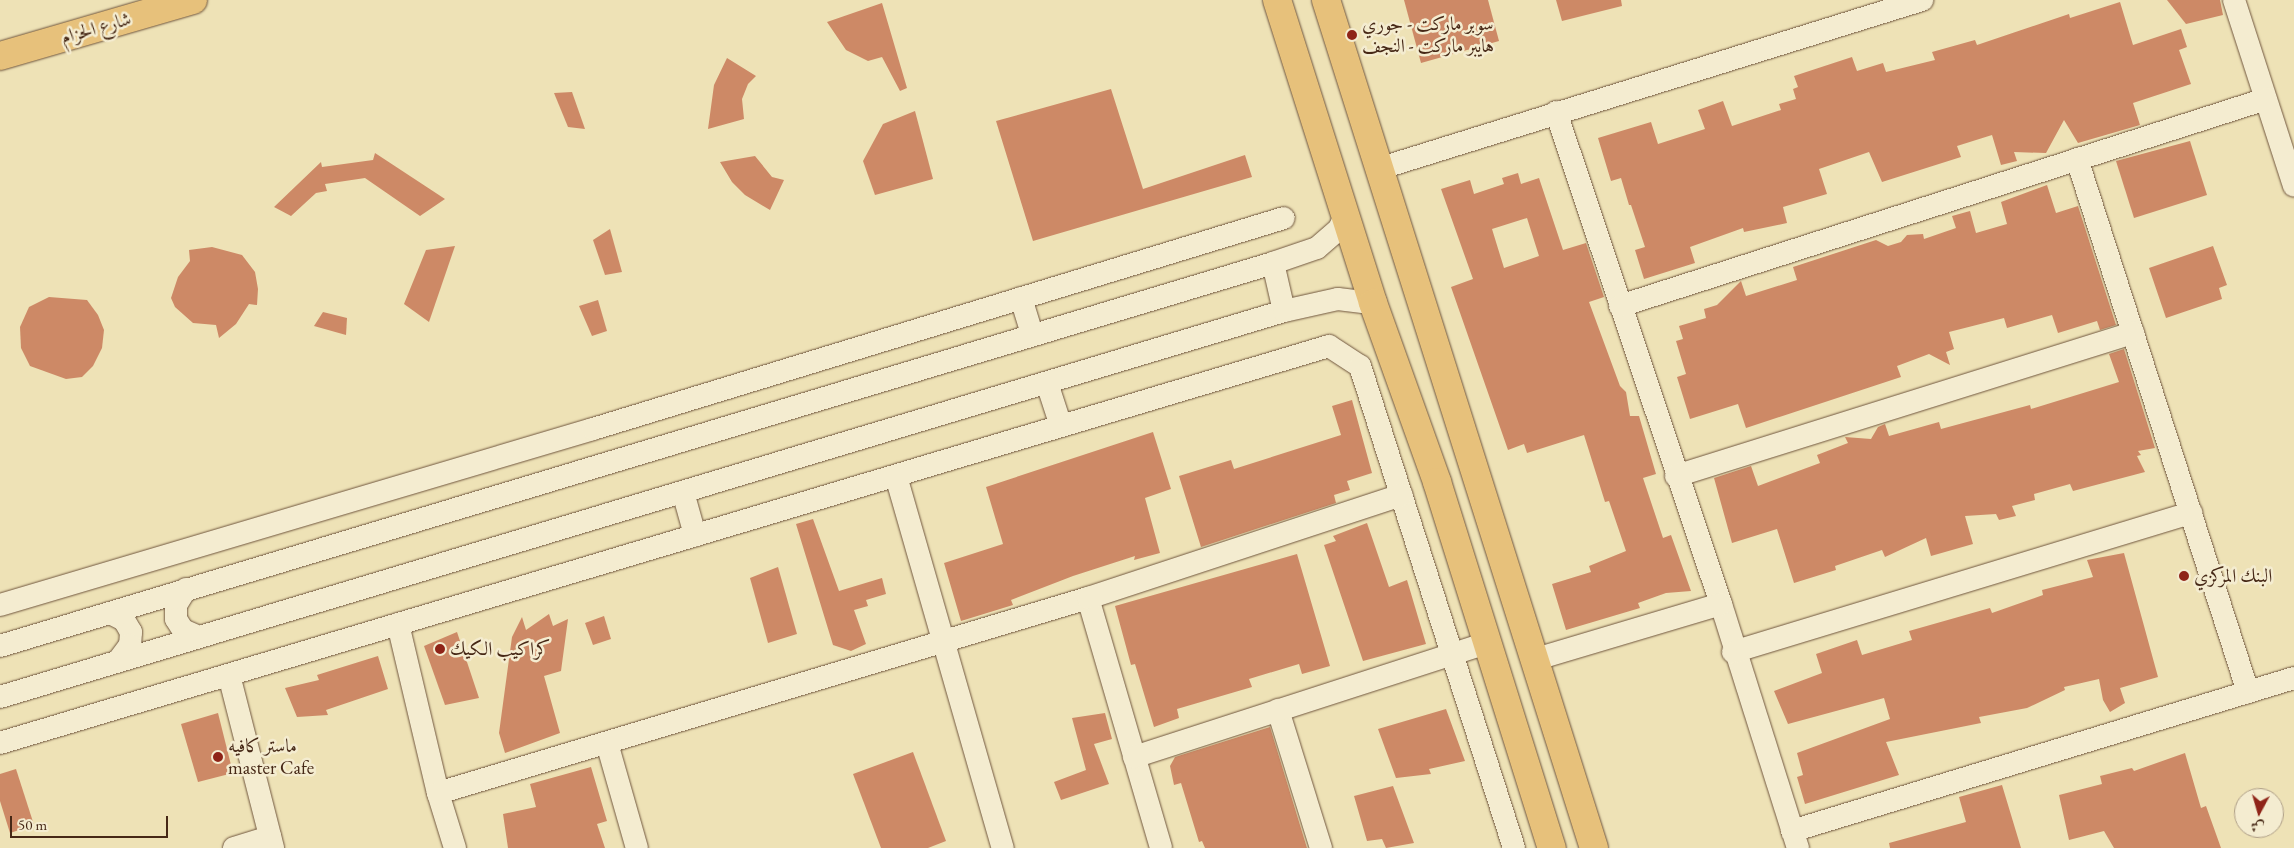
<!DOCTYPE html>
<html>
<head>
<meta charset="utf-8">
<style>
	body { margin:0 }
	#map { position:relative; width:2294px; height:848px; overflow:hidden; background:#eee2b6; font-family:"EB Garamond",Amiri,serif }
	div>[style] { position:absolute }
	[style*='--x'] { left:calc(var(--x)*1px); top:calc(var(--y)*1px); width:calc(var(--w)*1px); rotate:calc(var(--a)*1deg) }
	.building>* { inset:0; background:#cd8966 }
	.roads { filter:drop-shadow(0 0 1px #70563e) drop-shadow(0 0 1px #70563e) }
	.minor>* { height:22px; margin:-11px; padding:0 11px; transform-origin:11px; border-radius:11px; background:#f4ecd0 }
	.major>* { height:28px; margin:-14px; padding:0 14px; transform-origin:14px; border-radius:14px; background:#e7c17b }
	.dots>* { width:14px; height:14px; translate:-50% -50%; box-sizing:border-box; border:2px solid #f4ecd0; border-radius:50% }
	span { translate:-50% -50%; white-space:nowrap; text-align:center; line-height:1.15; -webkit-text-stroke:5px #f4ecd0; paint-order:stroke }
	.poi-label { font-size:19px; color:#462816 }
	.left { translate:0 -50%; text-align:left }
	.street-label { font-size:19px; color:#462816 }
	.north { position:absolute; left:2234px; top:788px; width:50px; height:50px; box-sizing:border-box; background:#f4ecd0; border:1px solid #ae9e86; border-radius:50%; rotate:186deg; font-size:14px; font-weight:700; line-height:20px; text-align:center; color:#462816 }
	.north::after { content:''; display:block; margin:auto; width:18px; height:22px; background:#8f2418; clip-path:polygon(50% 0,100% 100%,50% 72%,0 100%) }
	.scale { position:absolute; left:10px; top:816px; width:158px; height:22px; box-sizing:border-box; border:2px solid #462816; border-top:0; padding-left:6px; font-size:15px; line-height:18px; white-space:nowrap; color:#462816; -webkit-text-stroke:4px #f4ecd0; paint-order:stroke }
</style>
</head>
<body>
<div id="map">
	<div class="building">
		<i style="clip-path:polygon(1404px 0,1488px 0,1499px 41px,1421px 63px)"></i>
		<i style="clip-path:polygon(1556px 0,1621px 0,1622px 6px,1562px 21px)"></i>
		<i style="clip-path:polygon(2167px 0,2220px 0,2223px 15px,2186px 24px)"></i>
		<i style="clip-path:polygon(2120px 2px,2133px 45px,2181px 29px,2187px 47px,2179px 50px,2191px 84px,2133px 103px,2140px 125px,2078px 143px,2064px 120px,2046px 153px,2014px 152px,2017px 161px,2001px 165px,1992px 135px,1957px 146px,1961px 157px,1882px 182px,1869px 152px,1819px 169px,1827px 194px,1783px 207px,1787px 223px,1744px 232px,1743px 228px,1690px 247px,1695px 263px,1644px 279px,1635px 250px,1645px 247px,1631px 205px,1629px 205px,1621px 178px,1611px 181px,1598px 138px,1651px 122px,1658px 144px,1705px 129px,1698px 110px,1723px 101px,1732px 126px,1781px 110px,1779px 104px,1796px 99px,1793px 89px,1798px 87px,1794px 76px,1852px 57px,1857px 71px,1883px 63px,1886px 72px,1935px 60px,1932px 52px,1975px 40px,1977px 45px,2069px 14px,2070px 18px)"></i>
		<i style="clip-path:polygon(882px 3px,907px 88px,900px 91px,882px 57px,868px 61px,846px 50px,827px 22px)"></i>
		<i style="clip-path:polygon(727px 58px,756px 76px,748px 84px,742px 99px,744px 119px,708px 129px,714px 85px)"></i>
		<i style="clip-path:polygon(1111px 89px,1143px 189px,1245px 155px,1252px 177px,1033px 241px,996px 121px)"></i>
		<i style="clip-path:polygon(572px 92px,585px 129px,568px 127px,554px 93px)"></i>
		<i style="clip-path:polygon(915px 111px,933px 179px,875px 195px,863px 161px,883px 124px)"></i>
		<i style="clip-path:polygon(2190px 141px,2207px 195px,2134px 218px,2116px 161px)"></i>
		<i style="clip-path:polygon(375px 153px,445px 199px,420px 216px,365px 178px,325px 184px,327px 191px,316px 193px,291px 216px,274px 207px,321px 162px,322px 167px,373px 160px)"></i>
		<i style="clip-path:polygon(755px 156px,772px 177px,784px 180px,770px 210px,745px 195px,732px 182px,720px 162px)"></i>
		<i style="clip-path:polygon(evenodd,1518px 173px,1521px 184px,1539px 178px,1563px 250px,1586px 243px,1604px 297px,1589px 302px,1620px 386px,1626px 392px,1630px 416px,1639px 416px,1656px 474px,1643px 478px,1663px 538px,1671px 535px,1691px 591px,1666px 593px,1638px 603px,1640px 608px,1566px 630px,1552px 584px,1591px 572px,1589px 566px,1626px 551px,1609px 501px,1605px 502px,1584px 435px,1527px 453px,1524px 444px,1508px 450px,1451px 287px,1473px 279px,1441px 189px,1470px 180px,1474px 194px,1504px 184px,1502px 178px,1518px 173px,1527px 218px,1539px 256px,1504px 268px,1492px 229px,1527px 218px)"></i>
		<i style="clip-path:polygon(2047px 185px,2056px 213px,2078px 206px,2116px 325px,2100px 330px,2097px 321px,2058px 333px,2052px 315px,2007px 328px,2004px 318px,1949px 332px,1954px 349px,1946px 352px,1950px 365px,1929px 354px,1897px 366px,1901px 377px,1746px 428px,1738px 404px,1690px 419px,1677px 377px,1686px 374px,1676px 341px,1683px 339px,1679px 326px,1706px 318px,1704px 309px,1717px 305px,1741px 281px,1746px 296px,1797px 280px,1793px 267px,1876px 240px,1888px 246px,1901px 242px,1907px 235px,1923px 234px,1924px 239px,1956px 228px,1952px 216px,1970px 211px,1976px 233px,2007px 224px,2001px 202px)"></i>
		<i style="clip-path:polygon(610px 229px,622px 272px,605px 275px,593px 240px)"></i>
		<i style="clip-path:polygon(455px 246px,429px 322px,404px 304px,426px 250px)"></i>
		<i style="clip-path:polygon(2213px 246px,2227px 285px,2219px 288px,2222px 299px,2166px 318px,2149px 268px)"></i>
		<i style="clip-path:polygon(212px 247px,242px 255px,255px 272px,258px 289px,257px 305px,249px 304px,236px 324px,219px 338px,216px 325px,193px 323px,175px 307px,171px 298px,178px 277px,190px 261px,189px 250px)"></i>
		<i style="clip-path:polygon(49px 297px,87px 300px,98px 315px,104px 330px,102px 348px,93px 366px,82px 377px,66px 379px,30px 366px,21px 348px,20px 327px,29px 307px)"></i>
		<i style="clip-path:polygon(598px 300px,607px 331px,592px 336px,579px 306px)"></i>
		<i style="clip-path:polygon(323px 312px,347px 318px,346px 335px,314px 326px)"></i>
		<i style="clip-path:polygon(2124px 349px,2155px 448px,2138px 451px,2141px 455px,2137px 456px,2145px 472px,2073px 491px,2070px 484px,2034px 494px,2035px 500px,2012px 506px,2016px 516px,1999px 520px,1996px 514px,1965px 516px,1973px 544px,1931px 556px,1926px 538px,1885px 557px,1882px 550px,1835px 566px,1836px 570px,1794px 583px,1777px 529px,1732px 543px,1714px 478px,1751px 466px,1758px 486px,1820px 463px,1817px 455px,1848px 443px,1845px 437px,1871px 439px,1878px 427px,1885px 424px,1889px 436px,1939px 422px,1941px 429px,2030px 405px,2031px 409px,2119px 382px,2109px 354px)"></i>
		<i style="clip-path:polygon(1352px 400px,1372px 473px,1347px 481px,1350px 490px,1334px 495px,1336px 503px,1201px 547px,1179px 476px,1231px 460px,1234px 469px,1341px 435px,1332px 406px)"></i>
		<i style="clip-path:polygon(1153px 432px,1171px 489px,1145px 498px,1160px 553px,1134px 560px,1135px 556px,1073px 576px,1011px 600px,1013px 605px,961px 621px,944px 563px,1003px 544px,986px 487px)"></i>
		<i style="clip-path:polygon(813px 519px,839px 591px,882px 578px,886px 594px,866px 600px,868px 606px,854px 610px,866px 644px,851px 651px,833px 645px,796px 524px)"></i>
		<i style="clip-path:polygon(1367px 523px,1389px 587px,1407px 580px,1426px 644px,1363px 661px,1324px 545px,1336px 541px,1333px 536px)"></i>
		<i style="clip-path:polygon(2124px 553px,2158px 677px,2120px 688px,2125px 703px,2110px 712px,2103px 700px,2099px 679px,2064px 687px,2065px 690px,2027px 708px,1979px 717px,1981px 723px,1886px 742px,1899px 775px,1805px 804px,1797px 777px,1803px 775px,1797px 753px,1890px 719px,1884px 698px,1788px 724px,1774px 691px,1822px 673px,1816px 654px,1857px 640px,1862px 655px,1912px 640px,1909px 631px,1990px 608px,1992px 613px,2043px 595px,2042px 590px,2093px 577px,2087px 560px)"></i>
		<i style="clip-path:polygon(1297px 554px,1330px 666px,1302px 674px,1299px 664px,1249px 679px,1252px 687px,1177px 709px,1179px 718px,1154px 727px,1135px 664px,1131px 665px,1115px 606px)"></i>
		<i style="clip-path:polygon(778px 567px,797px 634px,768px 643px,750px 578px)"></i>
		<i style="clip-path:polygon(549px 614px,553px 626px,568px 619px,561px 671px,544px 676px,560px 733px,505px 753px,499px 733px,512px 637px,522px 617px,526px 630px)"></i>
		<i style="clip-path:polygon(604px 616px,611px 639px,593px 645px,585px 623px)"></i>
		<i style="clip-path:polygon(457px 632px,479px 698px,445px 705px,424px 646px)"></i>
		<i style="clip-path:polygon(378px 656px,388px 689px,326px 710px,328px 715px,297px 717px,285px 688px,319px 680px,317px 675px)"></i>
		<i style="clip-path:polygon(1446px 709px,1465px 761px,1429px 769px,1431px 774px,1396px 778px,1378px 729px)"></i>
		<i style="clip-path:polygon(218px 713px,233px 773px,198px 782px,181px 724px)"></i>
		<i style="clip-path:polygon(1105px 713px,1112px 739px,1094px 744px,1109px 784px,1061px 800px,1054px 782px,1086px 770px,1072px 718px)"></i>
		<i style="clip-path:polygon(1270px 727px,1307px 848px,1205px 848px,1202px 841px,1199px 842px,1181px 783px,1174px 785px,1170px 766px,1175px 757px)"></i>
		<i style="clip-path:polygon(913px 752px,946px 841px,928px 848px,881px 848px,853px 774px)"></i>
		<i style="clip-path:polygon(2185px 753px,2201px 808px,2206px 806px,2221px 848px,2114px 848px,2104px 831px,2069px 840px,2059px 795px,2102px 784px,2100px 776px,2132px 768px,2134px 771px)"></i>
		<i style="clip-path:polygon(591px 767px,607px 821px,597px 824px,605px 848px,508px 848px,503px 814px,536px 807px,530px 784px)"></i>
		<i style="clip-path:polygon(16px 769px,34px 825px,10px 833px,0 801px,0 774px)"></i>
		<i style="clip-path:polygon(2002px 785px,2021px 848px,1890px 848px,1889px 843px,1966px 822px,1959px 797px)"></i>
		<i style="clip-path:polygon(1393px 786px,1414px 843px,1386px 848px,1382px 839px,1367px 841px,1354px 796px)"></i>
	</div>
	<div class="roads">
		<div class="minor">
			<i style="--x:2234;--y:0;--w:195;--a:72.1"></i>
			<i style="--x:1556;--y:112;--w:519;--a:71.46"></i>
			<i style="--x:1721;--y:604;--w:256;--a:72.5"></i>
			<i style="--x:2077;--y:159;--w:560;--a:72.21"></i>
			<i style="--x:1378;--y:169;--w:570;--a:-17.26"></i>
			<i style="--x:1273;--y:263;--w:49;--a:77.1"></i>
			<i style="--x:1021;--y:298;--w:39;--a:73"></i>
			<i style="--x:1620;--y:306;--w:678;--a:-17.77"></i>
			<i style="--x:1047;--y:383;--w:45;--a:72"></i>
			<i style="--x:896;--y:476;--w:387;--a:74"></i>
			<i style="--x:1676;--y:476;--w:479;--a:-17.4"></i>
			<i style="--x:683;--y:492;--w:45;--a:74.4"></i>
			<i style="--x:186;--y:589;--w:19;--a:122"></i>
			<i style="--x:176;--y:605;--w:14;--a:90"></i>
			<i style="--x:176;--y:619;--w:13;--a:58"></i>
			<i style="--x:183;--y:630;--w:17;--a:24"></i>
			<i style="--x:1088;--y:598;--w:260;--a:73.7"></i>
			<i style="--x:0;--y:605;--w:619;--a:-16.53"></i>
			<i style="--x:593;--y:429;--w:722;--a:-16.98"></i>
			<i style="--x:110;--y:613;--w:16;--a:27"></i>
			<i style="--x:124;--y:620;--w:14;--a:60"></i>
			<i style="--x:131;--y:632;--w:13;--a:94"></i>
			<i style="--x:130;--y:645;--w:20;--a:127"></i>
			<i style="--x:398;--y:624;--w:174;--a:76.7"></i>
			<i style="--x:438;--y:793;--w:58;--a:72.8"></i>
			<i style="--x:0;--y:646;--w:1329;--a:-16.74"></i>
			<i style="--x:1273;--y:263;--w:46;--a:-18.8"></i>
			<i style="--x:1317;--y:248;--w:29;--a:-41"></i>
			<i style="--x:1339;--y:229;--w:14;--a:-65"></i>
			<i style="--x:1733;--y:652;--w:479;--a:-16.9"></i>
			<i style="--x:1533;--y:660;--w:196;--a:-16.6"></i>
			<i style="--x:229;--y:675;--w:179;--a:75.7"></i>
			<i style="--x:0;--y:697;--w:1341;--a:-16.73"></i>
			<i style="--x:1284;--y:311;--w:55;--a:-12.5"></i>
			<i style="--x:1338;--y:299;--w:35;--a:7"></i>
			<i style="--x:1278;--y:710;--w:145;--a:72.7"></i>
			<i style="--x:0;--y:743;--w:1387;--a:-16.63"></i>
			<i style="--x:1329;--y:346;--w:37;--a:33"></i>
			<i style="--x:1360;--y:366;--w:506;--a:72.28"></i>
			<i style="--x:607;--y:743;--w:109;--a:74.1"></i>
			<i style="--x:1134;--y:757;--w:370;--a:-17.9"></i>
			<i style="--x:438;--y:793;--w:679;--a:-16.7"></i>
			<i style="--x:1088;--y:598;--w:330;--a:-18.2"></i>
			<i style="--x:1792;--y:831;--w:525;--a:-16.95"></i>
			<i style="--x:234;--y:848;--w:38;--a:-17"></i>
		</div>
		<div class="major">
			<i style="--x:1277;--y:0;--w:318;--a:72.4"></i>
			<i style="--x:1373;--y:303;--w:190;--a:70.3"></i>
			<i style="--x:1437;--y:482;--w:384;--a:72.6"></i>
			<i style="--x:1326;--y:0;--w:889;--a:72.46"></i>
			<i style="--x:0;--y:56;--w:201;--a:-16.2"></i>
		</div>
	</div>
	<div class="dots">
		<i style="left:1352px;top:35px;background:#8f2418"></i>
		<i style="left:2184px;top:576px;background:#8f2418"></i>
		<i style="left:440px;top:649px;background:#8f2418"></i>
		<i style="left:218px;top:757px;background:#8f2418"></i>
	</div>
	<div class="poi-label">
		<span class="left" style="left:1362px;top:35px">سوبر ماركت - جوري<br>هايبر ماركت - النجف</span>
		<span class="left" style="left:2194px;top:576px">البنك المركزي</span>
		<span class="left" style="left:450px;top:649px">كراكيب الكيك</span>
		<span class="left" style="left:228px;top:757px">ماستر كافيه<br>master Cafe</span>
	</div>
	<div class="street-label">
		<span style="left:96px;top:28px;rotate:-16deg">شارع الحزام</span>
	</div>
	<div class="north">ش</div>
	<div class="scale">50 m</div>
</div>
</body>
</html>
